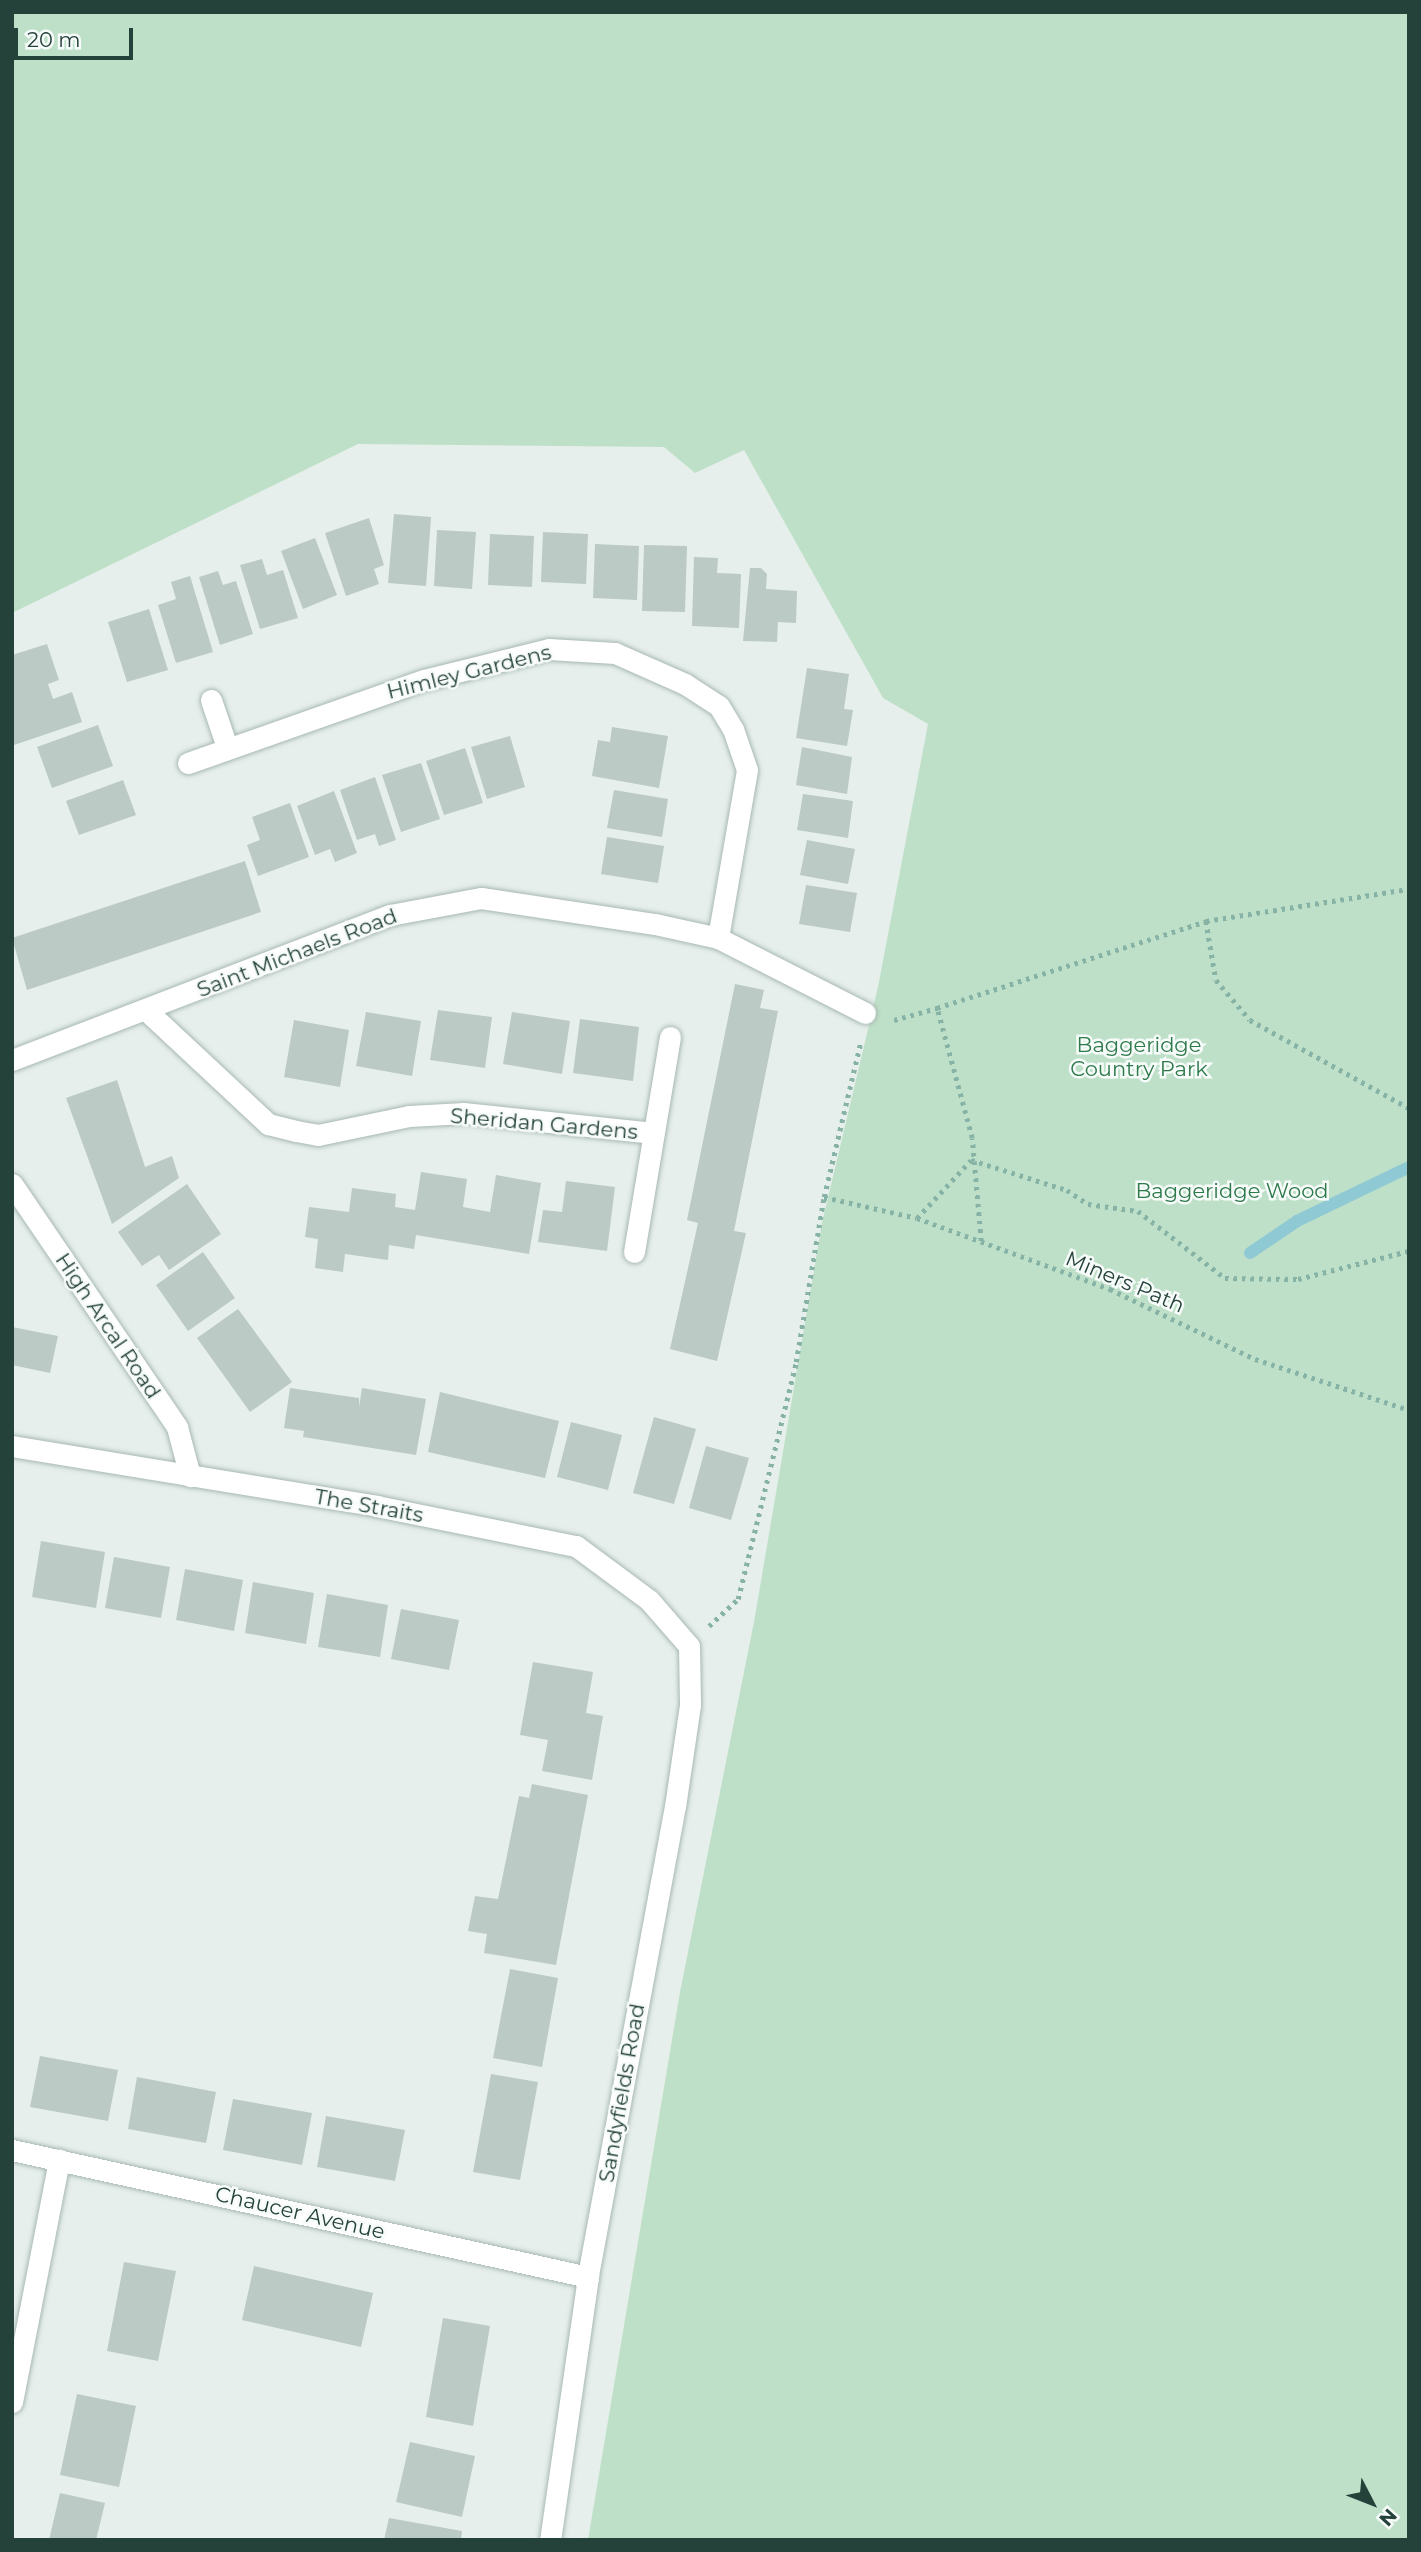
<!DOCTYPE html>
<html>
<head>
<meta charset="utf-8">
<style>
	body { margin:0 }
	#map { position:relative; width:1421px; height:2552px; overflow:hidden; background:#e6efeb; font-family:Montserrat,sans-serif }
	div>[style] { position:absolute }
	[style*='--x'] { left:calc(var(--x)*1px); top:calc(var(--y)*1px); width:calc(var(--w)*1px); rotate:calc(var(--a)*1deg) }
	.green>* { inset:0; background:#bfe0c8 }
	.stream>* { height:12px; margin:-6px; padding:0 6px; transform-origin:6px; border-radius:6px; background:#8ec9d4 }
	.building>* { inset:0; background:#bbcac4 }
	.path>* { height:4.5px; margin-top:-2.25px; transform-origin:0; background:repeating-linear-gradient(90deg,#86b3a5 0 3.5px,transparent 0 8.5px) }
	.roads { filter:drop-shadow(0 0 2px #a8b8b2) drop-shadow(0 0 2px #a8b8b2) }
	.minor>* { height:21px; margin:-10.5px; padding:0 10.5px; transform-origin:10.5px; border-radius:10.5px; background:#fff }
	.tertiary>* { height:21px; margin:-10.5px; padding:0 10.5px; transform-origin:10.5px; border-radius:10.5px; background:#fff }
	span { translate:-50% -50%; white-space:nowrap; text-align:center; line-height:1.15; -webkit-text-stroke:5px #f7fbf9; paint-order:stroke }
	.street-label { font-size:21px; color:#24423a }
	.park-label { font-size:21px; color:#2d7a4b }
	.frame { position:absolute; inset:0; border:14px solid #24423a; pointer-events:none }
	.north { position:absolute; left:1337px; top:2468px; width:70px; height:70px; -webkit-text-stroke:5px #f7fbf9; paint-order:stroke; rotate:132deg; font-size:19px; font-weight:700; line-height:28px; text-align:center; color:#24423a }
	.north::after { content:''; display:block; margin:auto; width:24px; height:32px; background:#24423a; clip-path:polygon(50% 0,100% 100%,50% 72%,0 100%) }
	.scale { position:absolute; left:14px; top:28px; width:119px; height:32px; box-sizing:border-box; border:4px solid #24423a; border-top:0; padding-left:9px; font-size:21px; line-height:24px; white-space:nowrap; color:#24423a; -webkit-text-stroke:5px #f7fbf9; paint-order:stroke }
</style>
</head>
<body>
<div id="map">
	<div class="green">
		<i style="clip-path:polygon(12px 12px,1409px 12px,1409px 2540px,588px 2540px,680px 1992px,754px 1622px,822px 1223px,878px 987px,928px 724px,883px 698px,744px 450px,695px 473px,664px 447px,358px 444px,12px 613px)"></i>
	</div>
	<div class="stream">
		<i style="--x:1250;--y:1253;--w:57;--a:-34.2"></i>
		<i style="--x:1297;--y:1221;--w:124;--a:-25.7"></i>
	</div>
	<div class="building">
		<i style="clip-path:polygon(394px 514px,431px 517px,426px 586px,388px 583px)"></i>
		<i style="clip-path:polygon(369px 518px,384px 565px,374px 569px,379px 584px,346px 596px,325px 533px)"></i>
		<i style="clip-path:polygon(437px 530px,476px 532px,472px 589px,434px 586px)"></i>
		<i style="clip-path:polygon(543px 532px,588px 534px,586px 584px,541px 582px)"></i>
		<i style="clip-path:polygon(490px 534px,534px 536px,532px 587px,488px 585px)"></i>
		<i style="clip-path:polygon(315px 538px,337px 595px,303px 609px,281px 551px)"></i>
		<i style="clip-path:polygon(595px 544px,639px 546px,637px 600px,593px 598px)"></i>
		<i style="clip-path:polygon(644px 545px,687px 546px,685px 612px,642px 611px)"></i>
		<i style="clip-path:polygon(694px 557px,718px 558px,717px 573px,741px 574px,739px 628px,692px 626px)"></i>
		<i style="clip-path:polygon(262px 559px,267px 575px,283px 570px,298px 618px,260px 629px,240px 565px)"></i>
		<i style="clip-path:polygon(750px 568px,761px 568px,767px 574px,766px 589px,797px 591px,796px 623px,778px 622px,777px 642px,743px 641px)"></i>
		<i style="clip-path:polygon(218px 571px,223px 585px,236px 581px,253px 634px,220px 645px,199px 577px)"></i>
		<i style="clip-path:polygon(190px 576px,213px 652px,176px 663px,158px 605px,176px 599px,171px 582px)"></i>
		<i style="clip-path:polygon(149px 609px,168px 670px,127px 682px,108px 622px)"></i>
		<i style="clip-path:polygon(47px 644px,59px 680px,48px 684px,53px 699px,72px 692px,82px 722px,14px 745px,12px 655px)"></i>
		<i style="clip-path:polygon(807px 668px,849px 674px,844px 709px,853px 710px,847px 746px,796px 738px)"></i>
		<i style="clip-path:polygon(98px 725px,113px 766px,52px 788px,37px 747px)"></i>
		<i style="clip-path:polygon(612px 727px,668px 736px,659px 788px,592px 776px,598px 740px,610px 742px)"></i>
		<i style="clip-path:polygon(510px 736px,525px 787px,487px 799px,471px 747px)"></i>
		<i style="clip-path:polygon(802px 747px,852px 757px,847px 794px,796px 785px)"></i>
		<i style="clip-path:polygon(465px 748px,483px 803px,444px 815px,426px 761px)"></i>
		<i style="clip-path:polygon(421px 763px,440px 819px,401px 832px,382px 775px)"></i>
		<i style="clip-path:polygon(375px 777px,396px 840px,379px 846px,375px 834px,357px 840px,340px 790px)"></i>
		<i style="clip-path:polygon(123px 780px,136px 815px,79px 835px,66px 801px)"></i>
		<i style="clip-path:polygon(614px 790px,668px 799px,662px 837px,607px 828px)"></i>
		<i style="clip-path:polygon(334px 791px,357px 853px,335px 862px,330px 849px,315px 855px,297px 806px)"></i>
		<i style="clip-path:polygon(803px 794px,853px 801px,848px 838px,797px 830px)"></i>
		<i style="clip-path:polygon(290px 803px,309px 857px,258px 876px,247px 845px,260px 840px,252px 817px)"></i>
		<i style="clip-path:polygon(607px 837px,664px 846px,658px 883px,601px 874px)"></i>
		<i style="clip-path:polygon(807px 840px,855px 849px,848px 884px,800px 875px)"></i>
		<i style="clip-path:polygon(245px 861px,261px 912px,27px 990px,12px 938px)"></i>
		<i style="clip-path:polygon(806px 885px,857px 893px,850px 932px,799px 924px)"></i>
		<i style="clip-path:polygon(735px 984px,764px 990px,760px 1008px,778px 1011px,734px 1231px,746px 1233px,717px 1361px,670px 1349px,698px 1223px,687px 1220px)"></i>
		<i style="clip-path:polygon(438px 1010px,492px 1017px,485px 1068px,430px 1060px)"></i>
		<i style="clip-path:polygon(366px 1012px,421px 1021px,412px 1076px,356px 1066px)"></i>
		<i style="clip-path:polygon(512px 1012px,570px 1021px,562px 1074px,503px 1064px)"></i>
		<i style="clip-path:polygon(580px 1019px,639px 1027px,633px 1081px,573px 1073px)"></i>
		<i style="clip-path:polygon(294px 1020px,349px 1030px,340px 1087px,284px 1077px)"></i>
		<i style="clip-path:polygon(117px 1080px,145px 1167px,172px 1156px,179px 1178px,112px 1224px,66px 1098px)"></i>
		<i style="clip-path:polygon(421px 1172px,467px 1179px,463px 1207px,490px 1212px,496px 1175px,541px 1183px,529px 1254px,416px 1235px,414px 1249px,389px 1245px,388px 1260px,345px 1254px,343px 1272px,315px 1268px,318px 1239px,305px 1237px,309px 1207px,349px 1212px,352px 1188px,396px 1194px,395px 1207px,415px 1210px)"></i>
		<i style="clip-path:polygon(566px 1181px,615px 1187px,607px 1251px,538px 1242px,543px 1210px,562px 1212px)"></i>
		<i style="clip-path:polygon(187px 1184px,221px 1234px,169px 1270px,159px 1255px,142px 1266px,118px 1232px)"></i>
		<i style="clip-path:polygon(203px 1252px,235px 1298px,188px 1331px,156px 1285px)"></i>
		<i style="clip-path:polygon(238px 1309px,292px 1382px,250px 1412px,197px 1338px)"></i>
		<i style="clip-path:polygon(12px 1327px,58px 1336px,50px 1373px,12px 1365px)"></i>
		<i style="clip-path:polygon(290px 1388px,359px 1398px,359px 1407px,362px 1388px,426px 1399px,416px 1455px,303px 1437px,304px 1431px,284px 1428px)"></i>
		<i style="clip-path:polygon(440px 1392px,559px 1421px,545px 1478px,428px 1452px)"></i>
		<i style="clip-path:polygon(654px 1417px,696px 1429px,674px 1504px,633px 1493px)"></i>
		<i style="clip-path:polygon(571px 1422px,622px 1435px,608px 1490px,557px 1477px)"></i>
		<i style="clip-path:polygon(706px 1446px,749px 1458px,731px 1520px,689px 1508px)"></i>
		<i style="clip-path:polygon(41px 1541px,105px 1552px,96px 1608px,32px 1597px)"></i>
		<i style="clip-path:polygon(114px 1557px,170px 1567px,161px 1618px,105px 1608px)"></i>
		<i style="clip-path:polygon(185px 1569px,243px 1580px,234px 1631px,176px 1620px)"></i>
		<i style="clip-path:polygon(253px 1582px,314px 1593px,306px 1644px,245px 1633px)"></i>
		<i style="clip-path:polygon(327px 1594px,388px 1605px,380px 1657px,318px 1647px)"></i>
		<i style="clip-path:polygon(401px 1609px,459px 1620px,449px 1670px,391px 1659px)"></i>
		<i style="clip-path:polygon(533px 1662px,593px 1672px,586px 1713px,603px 1716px,592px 1780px,542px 1771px,548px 1740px,520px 1735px)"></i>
		<i style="clip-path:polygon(532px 1784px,588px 1795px,556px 1965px,484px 1953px,487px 1934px,468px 1931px,475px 1896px,498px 1899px,519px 1796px,529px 1798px)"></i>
		<i style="clip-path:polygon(510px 1969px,558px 1978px,542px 2067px,493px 2058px)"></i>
		<i style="clip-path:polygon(40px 2056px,118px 2070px,108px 2121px,30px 2107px)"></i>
		<i style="clip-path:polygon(491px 2074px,538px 2082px,520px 2180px,473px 2172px)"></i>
		<i style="clip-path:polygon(137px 2077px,216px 2092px,206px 2143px,128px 2129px)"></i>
		<i style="clip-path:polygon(233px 2099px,312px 2113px,302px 2165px,223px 2150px)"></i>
		<i style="clip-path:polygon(326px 2116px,405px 2130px,395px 2181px,317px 2167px)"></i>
		<i style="clip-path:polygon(124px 2262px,176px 2271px,158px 2361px,107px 2351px)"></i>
		<i style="clip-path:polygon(254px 2266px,373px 2293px,361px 2347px,242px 2320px)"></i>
		<i style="clip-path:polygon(443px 2318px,490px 2326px,473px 2426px,426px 2417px)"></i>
		<i style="clip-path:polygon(77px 2394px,136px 2406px,119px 2487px,60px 2475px)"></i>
		<i style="clip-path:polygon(410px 2442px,475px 2456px,462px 2517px,396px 2502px)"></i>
		<i style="clip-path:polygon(60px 2493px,105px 2503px,96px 2540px,49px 2540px)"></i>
		<i style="clip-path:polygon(389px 2518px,462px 2531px,461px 2540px,384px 2540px)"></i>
	</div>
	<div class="path">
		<i style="--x:1206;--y:921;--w:60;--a:80.4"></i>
		<i style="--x:1216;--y:980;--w:52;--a:49.6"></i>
		<i style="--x:1250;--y:1020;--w:182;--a:29"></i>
		<i style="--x:894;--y:1020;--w:45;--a:-15.6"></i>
		<i style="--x:824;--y:1197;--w:95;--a:12.7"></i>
		<i style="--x:917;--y:1218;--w:206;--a:20.2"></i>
		<i style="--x:1110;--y:1289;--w:161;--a:25.8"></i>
		<i style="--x:1255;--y:1359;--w:162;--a:18.3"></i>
		<i style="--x:917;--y:1218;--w:79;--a:-47"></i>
		<i style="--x:971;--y:1160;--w:101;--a:17.4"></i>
		<i style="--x:1067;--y:1190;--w:25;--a:34"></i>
		<i style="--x:1088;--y:1204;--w:50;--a:8"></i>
		<i style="--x:1138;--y:1211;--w:110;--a:37.6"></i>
		<i style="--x:1225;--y:1278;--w:73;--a:0.8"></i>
		<i style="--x:1298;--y:1279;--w:114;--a:-14.2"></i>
		<i style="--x:981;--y:1241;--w:103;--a:-95"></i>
		<i style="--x:972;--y:1138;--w:135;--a:-105.1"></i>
		<i style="--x:937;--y:1008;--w:283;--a:-17.9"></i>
		<i style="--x:1206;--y:921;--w:206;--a:-9"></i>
		<i style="--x:709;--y:1626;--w:40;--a:-43"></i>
		<i style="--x:738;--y:1599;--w:244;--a:-76.2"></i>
		<i style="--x:796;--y:1362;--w:167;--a:-80.4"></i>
		<i style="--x:824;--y:1197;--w:160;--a:-76.7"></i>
	</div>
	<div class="roads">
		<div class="minor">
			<i style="--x:211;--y:700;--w:50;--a:71.2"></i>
			<i style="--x:188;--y:763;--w:250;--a:-19.4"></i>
			<i style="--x:424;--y:680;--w:129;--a:-13.9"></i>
			<i style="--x:549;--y:649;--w:66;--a:3.5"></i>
			<i style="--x:615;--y:653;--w:77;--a:23.9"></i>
			<i style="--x:685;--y:684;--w:40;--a:32.9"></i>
			<i style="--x:719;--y:706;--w:27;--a:59"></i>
			<i style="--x:733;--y:729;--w:43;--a:71.1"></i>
			<i style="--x:747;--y:770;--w:170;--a:99.8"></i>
			<i style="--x:147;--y:1011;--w:166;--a:43"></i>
			<i style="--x:268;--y:1124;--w:29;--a:14"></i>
			<i style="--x:296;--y:1131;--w:22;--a:10"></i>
			<i style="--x:318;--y:1135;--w:93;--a:-11.8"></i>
			<i style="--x:409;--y:1116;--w:55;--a:-3.1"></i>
			<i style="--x:464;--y:1113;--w:190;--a:6"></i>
			<i style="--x:12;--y:1060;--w:405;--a:-21"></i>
			<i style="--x:390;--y:915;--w:93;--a:-10.6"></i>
			<i style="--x:481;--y:898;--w:176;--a:8.5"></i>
			<i style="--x:655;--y:924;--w:65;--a:12.5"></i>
			<i style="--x:718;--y:938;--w:165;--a:27"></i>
			<i style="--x:634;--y:1252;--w:218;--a:-80.5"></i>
			<i style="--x:12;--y:2150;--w:590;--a:12.43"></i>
			<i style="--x:12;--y:2402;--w:247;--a:-79"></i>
		</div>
		<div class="tertiary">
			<i style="--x:12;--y:1184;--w:294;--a:55.8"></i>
			<i style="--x:177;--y:1427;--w:51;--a:75.1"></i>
			<i style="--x:12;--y:1446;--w:370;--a:9.3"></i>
			<i style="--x:377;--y:1506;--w:203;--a:11.4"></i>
			<i style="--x:576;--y:1546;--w:91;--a:36.5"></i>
			<i style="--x:649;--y:1600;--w:61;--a:49"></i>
			<i style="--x:689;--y:1646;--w:59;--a:89"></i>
			<i style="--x:690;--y:1705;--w:102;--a:98.4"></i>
			<i style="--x:675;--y:1806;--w:479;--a:100.5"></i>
			<i style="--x:588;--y:2277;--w:266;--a:98.2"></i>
		</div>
	</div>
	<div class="street-label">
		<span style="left:469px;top:672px;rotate:-14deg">Himley Gardens</span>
		<span style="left:297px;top:953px;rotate:-21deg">Saint Michaels Road</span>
		<span style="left:544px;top:1124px;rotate:5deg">Sheridan Gardens</span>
		<span style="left:1125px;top:1282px;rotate:23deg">Miners Path</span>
		<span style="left:108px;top:1326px;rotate:56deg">High Arcal Road</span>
		<span style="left:369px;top:1506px;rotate:10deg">The Straits</span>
		<span style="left:622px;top:2093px;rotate:-80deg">Sandyfields Road</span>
		<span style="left:300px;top:2213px;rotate:13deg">Chaucer Avenue</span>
	</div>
	<div class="park-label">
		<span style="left:1139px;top:1057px">Baggeridge<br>Country Park</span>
		<span style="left:1232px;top:1191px">Baggeridge Wood</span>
	</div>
	<div class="frame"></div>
	<div class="north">N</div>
	<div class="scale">20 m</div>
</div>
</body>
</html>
